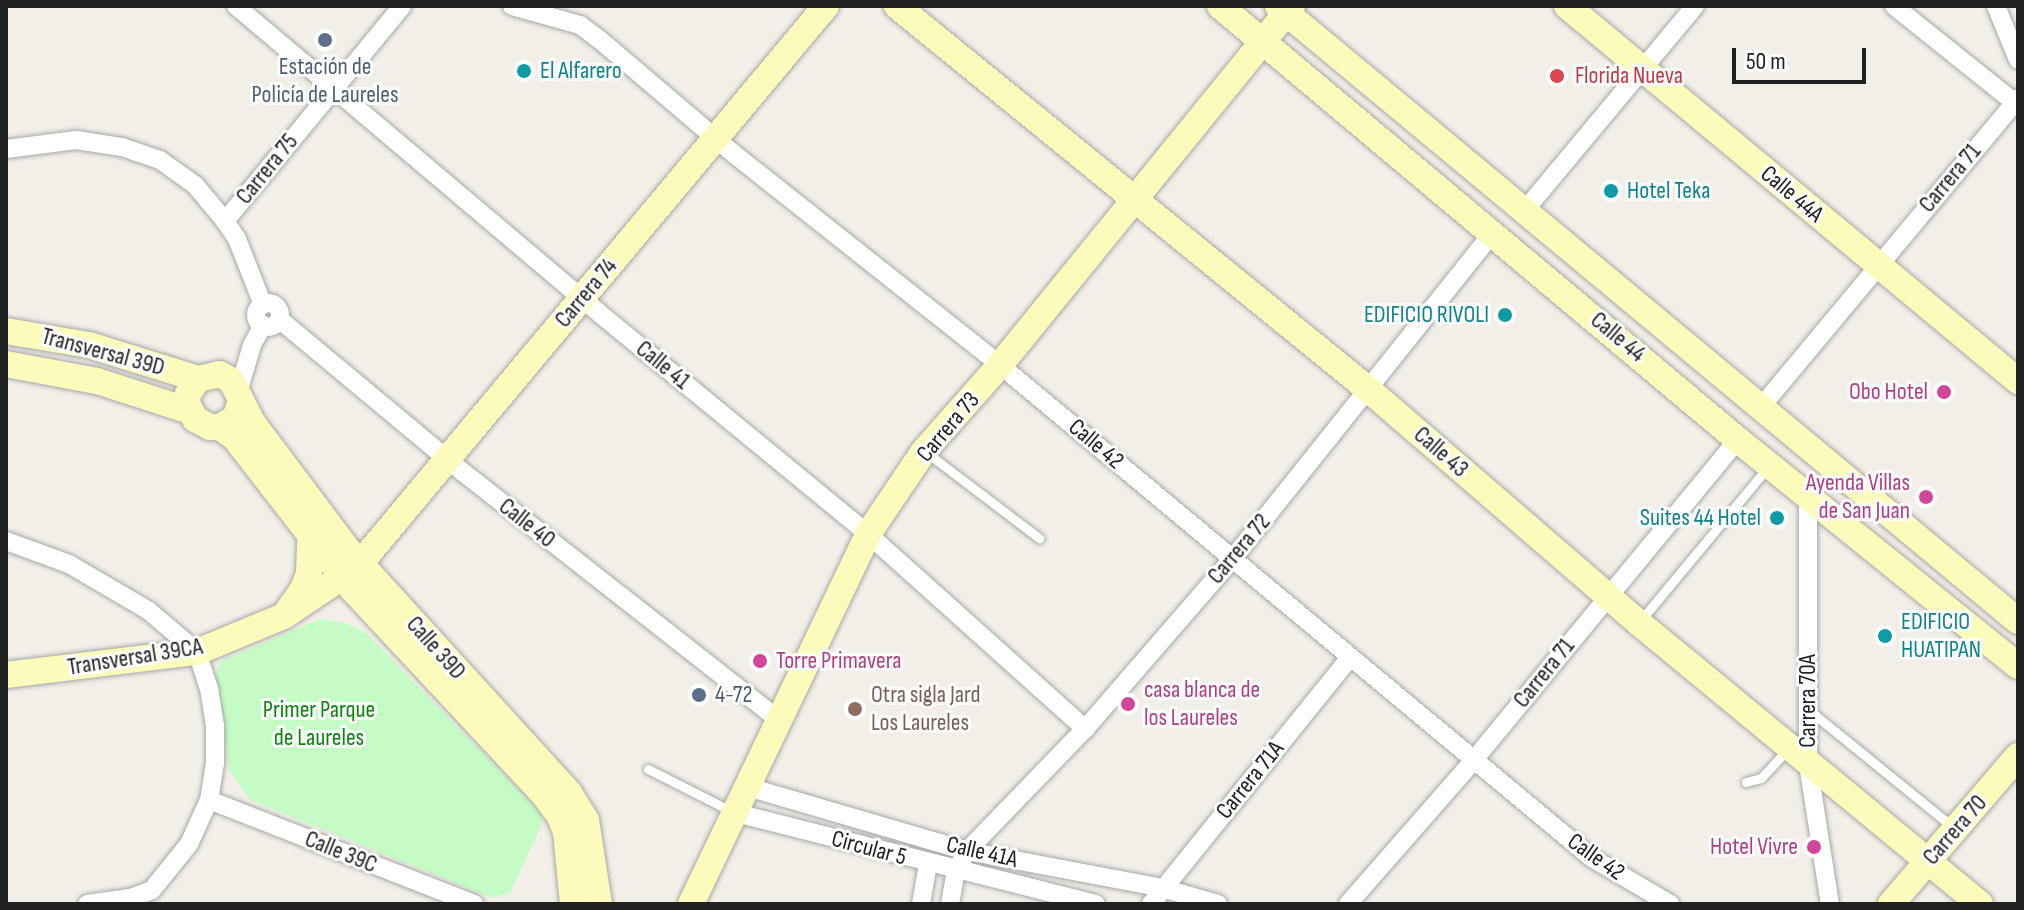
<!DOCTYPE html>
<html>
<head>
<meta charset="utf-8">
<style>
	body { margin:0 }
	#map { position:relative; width:2024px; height:910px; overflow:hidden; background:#f2eee8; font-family:"Sofia Sans Condensed",sans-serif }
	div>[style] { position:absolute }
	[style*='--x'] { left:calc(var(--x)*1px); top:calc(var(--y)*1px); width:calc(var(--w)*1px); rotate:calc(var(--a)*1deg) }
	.park>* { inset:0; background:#c5fcc6 }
	.roads { filter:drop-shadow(0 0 2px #a8a8a8) drop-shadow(0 0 2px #a8a8a8) }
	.lane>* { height:9px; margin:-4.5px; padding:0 4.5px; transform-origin:4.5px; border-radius:4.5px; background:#fff }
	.street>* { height:18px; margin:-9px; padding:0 9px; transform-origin:9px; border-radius:9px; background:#fff }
	.street>.ring { margin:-9px; padding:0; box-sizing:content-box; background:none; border:18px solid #fff; border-radius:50% }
	.secondary>* { height:26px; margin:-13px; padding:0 13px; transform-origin:13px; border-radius:13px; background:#fcfbbc }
	.dots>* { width:22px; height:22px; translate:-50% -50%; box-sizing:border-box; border:4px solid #fff; border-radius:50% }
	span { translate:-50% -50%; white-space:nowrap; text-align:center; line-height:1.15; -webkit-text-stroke:6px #fff; paint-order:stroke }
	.service-label { font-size:24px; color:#4e5e75 }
	.left { translate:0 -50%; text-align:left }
	.culture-label { font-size:24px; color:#0d838f }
	.right { translate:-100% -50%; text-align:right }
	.health-label { font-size:24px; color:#be3a42 }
	.street-label { font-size:24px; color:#212121 }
	.hotel-label { font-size:24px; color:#b23c85 }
	.education-label { font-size:24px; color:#785e54 }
	.park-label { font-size:24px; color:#08860a }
	.frame { position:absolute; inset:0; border:8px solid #212121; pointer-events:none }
	.scale { position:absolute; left:1732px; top:48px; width:134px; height:36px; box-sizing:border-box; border:4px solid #212121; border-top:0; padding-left:10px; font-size:24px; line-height:28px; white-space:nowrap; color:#212121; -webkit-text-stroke:6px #fff; paint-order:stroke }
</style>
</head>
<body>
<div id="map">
	<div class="park">
		<i style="clip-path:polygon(320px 619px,345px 623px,367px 634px,539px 811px,542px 824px,510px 893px,492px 898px,250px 800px,229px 770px,216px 675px,221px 661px)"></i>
	</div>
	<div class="roads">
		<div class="lane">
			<i style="--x:927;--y:453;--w:141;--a:37.2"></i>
			<i style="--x:1641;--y:620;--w:197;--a:-50.3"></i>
			<i style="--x:1810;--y:711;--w:186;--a:39.1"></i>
			<i style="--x:648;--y:769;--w:93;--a:26.8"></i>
			<i style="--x:1746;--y:782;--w:16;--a:-15"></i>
			<i style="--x:1761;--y:778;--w:41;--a:-47"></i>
		</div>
		<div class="street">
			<i style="--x:236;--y:6;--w:475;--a:40.2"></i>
			<i style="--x:599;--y:313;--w:348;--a:39.4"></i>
			<i style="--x:868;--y:534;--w:292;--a:41.9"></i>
			<i style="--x:512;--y:6;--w:71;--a:15.6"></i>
			<i style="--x:580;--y:25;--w:25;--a:37"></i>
			<i style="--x:600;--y:40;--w:176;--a:40.4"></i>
			<i style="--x:734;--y:154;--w:340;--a:38.4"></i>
			<i style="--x:1000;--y:365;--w:770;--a:39.79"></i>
			<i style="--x:1592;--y:858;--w:91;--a:30.5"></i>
			<i style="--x:1894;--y:6;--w:154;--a:38.7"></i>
			<i style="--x:1996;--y:6;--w:58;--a:67.8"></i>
			<i style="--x:6;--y:149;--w:71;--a:-7.3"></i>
			<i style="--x:76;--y:140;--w:47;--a:8.7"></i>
			<i style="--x:122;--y:147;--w:40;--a:18.9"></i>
			<i style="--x:160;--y:160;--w:43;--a:35.5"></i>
			<i style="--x:195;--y:185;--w:47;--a:50.2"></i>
			<i style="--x:225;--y:221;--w:22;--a:56"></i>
			<i style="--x:237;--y:239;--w:71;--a:68.5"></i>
			<i style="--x:1525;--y:210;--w:266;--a:-50.2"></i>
			<i style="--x:225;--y:221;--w:278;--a:-50.5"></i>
			<i class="ring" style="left:256px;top:303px;width:6px;height:6px"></i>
			<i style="--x:279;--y:319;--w:241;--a:39.8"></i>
			<i style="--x:464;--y:473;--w:402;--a:38.1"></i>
			<i style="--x:239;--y:389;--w:46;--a:-73.5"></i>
			<i style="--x:252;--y:345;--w:23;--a:-61"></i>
			<i style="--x:1761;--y:407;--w:402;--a:-50.2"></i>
			<i style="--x:1808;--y:496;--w:268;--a:90"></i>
			<i style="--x:1808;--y:764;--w:142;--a:81.1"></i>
			<i style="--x:6;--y:541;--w:67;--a:20.1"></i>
			<i style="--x:69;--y:564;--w:93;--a:30.4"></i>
			<i style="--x:149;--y:611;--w:63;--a:40.5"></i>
			<i style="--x:197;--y:652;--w:38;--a:72"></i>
			<i style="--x:209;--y:688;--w:37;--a:81"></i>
			<i style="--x:215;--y:725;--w:38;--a:90"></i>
			<i style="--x:215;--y:763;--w:37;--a:99"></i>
			<i style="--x:209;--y:800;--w:48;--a:114.4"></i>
			<i style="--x:189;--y:844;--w:59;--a:128.8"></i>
			<i style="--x:152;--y:890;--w:23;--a:160"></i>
			<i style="--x:130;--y:898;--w:43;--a:172.1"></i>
			<i style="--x:748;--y:787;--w:228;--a:16.3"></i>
			<i style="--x:967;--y:851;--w:198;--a:10.7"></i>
			<i style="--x:1162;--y:888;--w:58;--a:15.9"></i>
			<i style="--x:209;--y:800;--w:285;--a:21.4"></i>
			<i style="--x:736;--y:813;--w:371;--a:14.2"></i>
			<i style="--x:921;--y:904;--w:41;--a:-80.1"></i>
			<i style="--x:950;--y:904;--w:34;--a:-80"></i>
			<i style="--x:956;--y:871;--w:23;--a:-61"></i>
			<i style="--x:967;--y:851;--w:170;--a:-46"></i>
			<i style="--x:1085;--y:729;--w:226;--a:-49.1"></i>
			<i style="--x:1233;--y:558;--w:417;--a:-51.4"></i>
			<i style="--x:1151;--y:904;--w:317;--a:-51.1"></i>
			<i style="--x:1348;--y:904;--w:190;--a:-48.8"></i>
			<i style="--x:1473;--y:761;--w:416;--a:-50.5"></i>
		</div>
		<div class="secondary">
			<i style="--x:897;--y:6;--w:608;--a:39.13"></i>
			<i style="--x:1369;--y:390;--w:357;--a:40.8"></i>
			<i style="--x:1639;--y:623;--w:442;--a:39.5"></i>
			<i style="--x:1220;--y:6;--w:676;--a:39.96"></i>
			<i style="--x:1738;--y:440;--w:360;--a:38.9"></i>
			<i style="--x:1278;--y:6;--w:962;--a:39.73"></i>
			<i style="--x:1567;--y:6;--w:587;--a:39.74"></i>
			<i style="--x:6;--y:331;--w:84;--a:9.6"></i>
			<i style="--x:89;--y:345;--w:114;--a:17.3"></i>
			<i style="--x:6;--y:364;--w:93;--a:10.6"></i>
			<i style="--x:97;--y:381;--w:98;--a:17.9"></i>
			<i style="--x:241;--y:401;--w:18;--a:109"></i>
			<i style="--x:235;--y:418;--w:17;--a:149"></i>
			<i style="--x:220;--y:427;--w:10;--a:180"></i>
			<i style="--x:210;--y:427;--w:17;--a:-152"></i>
			<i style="--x:195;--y:419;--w:18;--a:-117"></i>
			<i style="--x:187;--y:403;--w:9;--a:-84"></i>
			<i style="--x:188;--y:394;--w:18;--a:-56"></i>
			<i style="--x:198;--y:379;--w:22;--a:-13"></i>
			<i style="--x:219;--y:374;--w:13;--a:27"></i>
			<i style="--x:231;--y:380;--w:47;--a:63.4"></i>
			<i style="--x:252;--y:422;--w:161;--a:53.1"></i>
			<i style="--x:349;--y:551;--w:327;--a:47.7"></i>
			<i style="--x:569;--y:793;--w:32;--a:58"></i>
			<i style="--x:586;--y:820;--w:85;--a:81.2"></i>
			<i style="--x:220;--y:427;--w:19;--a:36"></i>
			<i style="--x:235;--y:438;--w:191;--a:52.2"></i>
			<i style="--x:352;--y:589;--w:283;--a:47"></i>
			<i style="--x:545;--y:796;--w:26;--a:54"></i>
			<i style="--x:560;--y:817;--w:16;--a:68"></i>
			<i style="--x:566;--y:832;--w:72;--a:84.4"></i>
			<i style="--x:287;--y:612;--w:28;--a:-55"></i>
			<i style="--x:303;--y:589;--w:17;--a:-69"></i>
			<i style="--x:309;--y:573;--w:35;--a:-88"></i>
			<i style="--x:6;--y:675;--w:192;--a:-6.9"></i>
			<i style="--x:197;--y:652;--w:94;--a:-22.5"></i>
			<i style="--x:284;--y:616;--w:70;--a:-33.9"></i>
			<i style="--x:342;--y:577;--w:35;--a:-41"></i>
			<i style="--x:368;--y:554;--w:714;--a:-50.11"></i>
			<i style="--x:691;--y:904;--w:410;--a:-64.4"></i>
			<i style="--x:868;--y:534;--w:100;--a:-56"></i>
			<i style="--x:924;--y:451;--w:115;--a:-48.5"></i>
			<i style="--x:1000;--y:365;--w:463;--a:-50.9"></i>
			<i style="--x:1891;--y:904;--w:195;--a:-49.4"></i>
		</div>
	</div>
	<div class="dots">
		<i style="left:325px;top:40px;background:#5c6f8a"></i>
		<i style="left:524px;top:71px;background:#0f9aa8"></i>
		<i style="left:1557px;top:76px;background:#e0444e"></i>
		<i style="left:1611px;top:191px;background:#0f9aa8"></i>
		<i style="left:1505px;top:315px;background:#0f9aa8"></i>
		<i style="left:1944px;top:392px;background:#d1479c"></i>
		<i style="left:1926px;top:497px;background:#d1479c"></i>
		<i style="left:1777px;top:518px;background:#0f9aa8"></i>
		<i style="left:1885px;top:636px;background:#0f9aa8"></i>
		<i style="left:760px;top:661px;background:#d1479c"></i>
		<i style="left:699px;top:695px;background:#5c6f8a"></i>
		<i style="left:1128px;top:704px;background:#d1479c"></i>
		<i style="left:855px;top:709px;background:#8d6e63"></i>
		<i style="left:1814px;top:847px;background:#d1479c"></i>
	</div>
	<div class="service-label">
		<span style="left:325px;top:81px">Estación de<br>Policía de Laureles</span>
		<span class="left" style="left:715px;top:695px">4-72</span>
	</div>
	<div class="culture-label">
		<span class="left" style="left:540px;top:71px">El Alfarero</span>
		<span class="left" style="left:1627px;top:191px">Hotel Teka</span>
		<span class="right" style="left:1489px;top:315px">EDIFICIO RIVOLI</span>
		<span class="right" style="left:1761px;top:518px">Suites 44 Hotel</span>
		<span class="left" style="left:1901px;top:636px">EDIFICIO<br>HUATIPAN</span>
	</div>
	<div class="health-label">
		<span class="left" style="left:1575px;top:76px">Florida Nueva</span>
	</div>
	<div class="street-label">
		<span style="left:267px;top:169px;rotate:-51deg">Carrera 75</span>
		<span style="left:1950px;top:178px;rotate:-50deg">Carrera 71</span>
		<span style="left:1792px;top:194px;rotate:40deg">Calle 44A</span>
		<span style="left:586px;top:293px;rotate:-50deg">Carrera 74</span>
		<span style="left:1618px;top:337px;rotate:40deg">Calle 44</span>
		<span style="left:103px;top:352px;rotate:15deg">Transversal 39D</span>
		<span style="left:663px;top:365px;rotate:39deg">Calle 41</span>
		<span style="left:948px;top:427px;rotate:-50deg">Carrera 73</span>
		<span style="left:1096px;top:444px;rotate:40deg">Calle 42</span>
		<span style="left:1441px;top:452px;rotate:41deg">Calle 43</span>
		<span style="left:527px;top:523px;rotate:38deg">Calle 40</span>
		<span style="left:1239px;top:549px;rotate:-50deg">Carrera 72</span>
		<span style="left:436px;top:648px;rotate:48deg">Calle 39D</span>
		<span style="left:135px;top:657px;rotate:-9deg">Transversal 39CA</span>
		<span style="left:1544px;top:673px;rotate:-51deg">Carrera 71</span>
		<span style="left:1808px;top:701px;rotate:-90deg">Carrera 70A</span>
		<span style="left:1250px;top:780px;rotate:-51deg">Carrera 71A</span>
		<span style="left:1955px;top:830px;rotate:-49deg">Carrera 70</span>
		<span style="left:869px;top:848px;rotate:15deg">Circular 5</span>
		<span style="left:341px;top:852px;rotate:22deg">Calle 39C</span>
		<span style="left:982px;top:852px;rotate:13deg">Calle 41A</span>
		<span style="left:1596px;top:857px;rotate:35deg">Calle 42</span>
	</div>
	<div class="hotel-label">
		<span class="right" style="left:1928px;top:392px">Obo Hotel</span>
		<span class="right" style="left:1910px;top:497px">Ayenda Villas<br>de San Juan</span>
		<span class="left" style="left:776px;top:661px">Torre Primavera</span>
		<span class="left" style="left:1144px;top:704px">casa blanca de<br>los Laureles</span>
		<span class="right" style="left:1798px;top:847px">Hotel Vivre</span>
	</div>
	<div class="education-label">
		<span class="left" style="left:871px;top:709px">Otra sigla Jard<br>Los Laureles</span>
	</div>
	<div class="park-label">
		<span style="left:319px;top:724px">Primer Parque<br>de Laureles</span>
	</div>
	<div class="frame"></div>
	<div class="scale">50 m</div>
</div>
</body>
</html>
